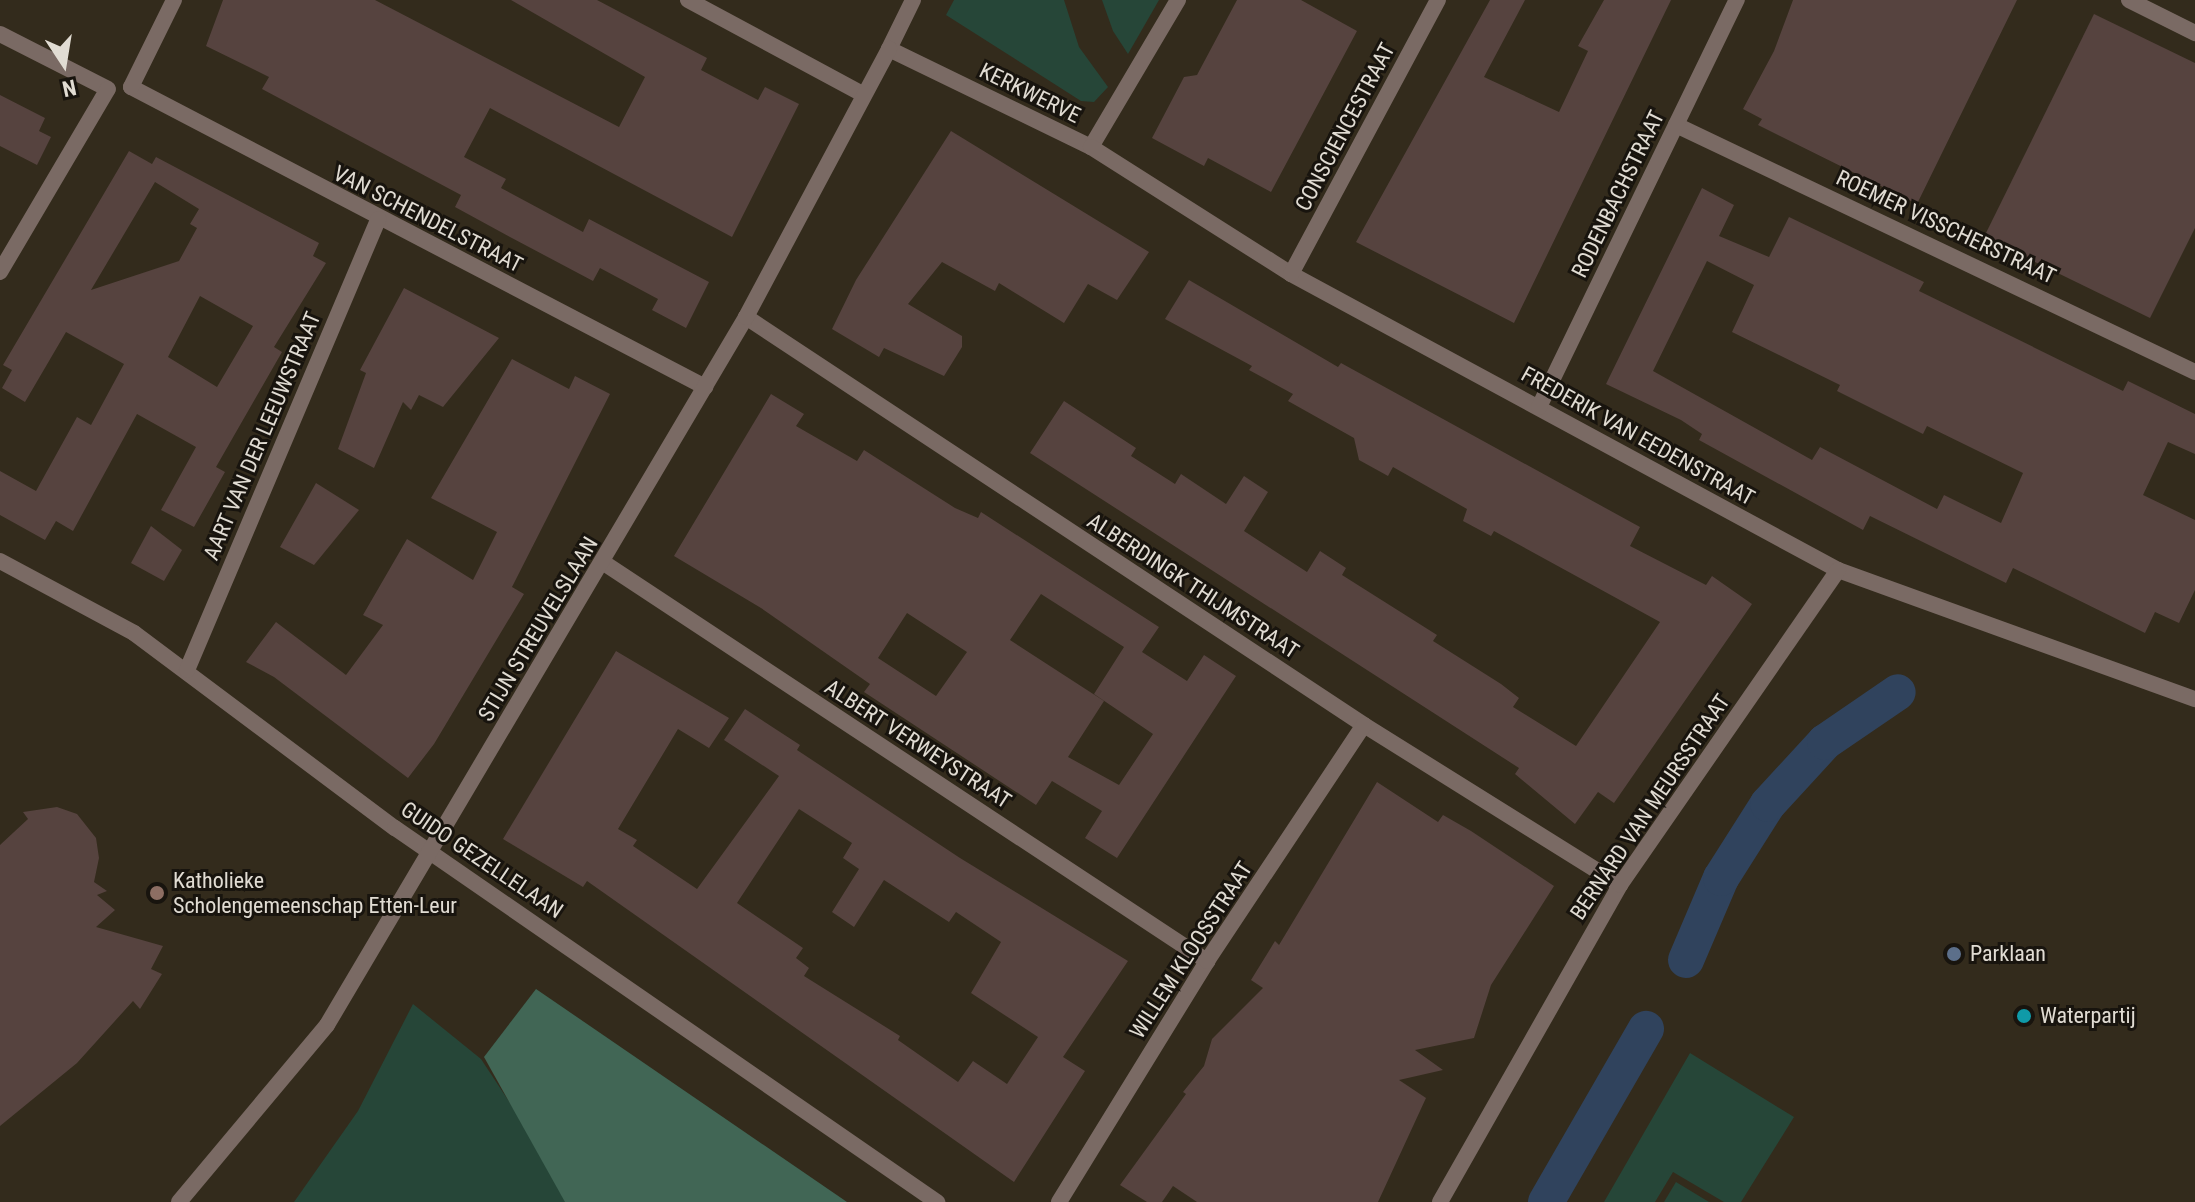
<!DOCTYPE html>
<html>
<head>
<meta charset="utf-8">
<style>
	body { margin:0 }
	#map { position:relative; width:2195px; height:1202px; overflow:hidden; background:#332b1c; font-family:"Roboto Condensed",sans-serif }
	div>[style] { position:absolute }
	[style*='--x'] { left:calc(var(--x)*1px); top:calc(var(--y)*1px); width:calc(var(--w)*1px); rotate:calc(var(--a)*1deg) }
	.green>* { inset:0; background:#264638 }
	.forest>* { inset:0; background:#416655 }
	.canal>* { height:36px; margin:-18px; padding:0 18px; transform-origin:18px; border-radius:18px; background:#30435d }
	.building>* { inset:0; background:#56433f }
	.street>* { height:16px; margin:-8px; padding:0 8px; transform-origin:8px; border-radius:8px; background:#7a6a64 }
	.dots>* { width:22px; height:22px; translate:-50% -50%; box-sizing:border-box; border:4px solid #18140e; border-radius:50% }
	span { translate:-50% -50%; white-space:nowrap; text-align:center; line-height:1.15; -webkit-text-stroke:6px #18140e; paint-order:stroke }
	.street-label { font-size:22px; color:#e1dcd3 }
	.poi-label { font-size:22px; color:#e1dcd3 }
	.left { translate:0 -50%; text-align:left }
	.north { position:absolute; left:24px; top:24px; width:80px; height:80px; -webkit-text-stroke:6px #18140e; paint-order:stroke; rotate:168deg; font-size:22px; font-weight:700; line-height:32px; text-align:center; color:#e1dcd3 }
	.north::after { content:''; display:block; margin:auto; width:28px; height:36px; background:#e1dcd3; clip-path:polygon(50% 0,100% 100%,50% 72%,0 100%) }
</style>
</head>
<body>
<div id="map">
	<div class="green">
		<i style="clip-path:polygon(954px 0,1064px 0,1079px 47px,1108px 87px,1094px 102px,1081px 101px,946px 15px)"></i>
		<i style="clip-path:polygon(1102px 0,1159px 0,1128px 54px,1113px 31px)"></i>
		<i style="clip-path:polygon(413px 1004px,481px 1059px,575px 1202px,294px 1202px,358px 1111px)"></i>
		<i style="clip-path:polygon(1690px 1053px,1794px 1117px,1741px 1202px,1724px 1202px,1673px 1172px,1655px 1202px,1604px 1202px)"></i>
		<i style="clip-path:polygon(1676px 1182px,1709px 1202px,1664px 1202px)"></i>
	</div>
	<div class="forest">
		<i style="clip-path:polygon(536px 989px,847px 1202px,565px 1202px,484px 1057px)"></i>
	</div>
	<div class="canal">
		<i style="--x:1686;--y:960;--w:89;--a:-66.9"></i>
		<i style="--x:1721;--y:878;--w:88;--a:-57.6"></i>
		<i style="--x:1768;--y:804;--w:84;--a:-47.4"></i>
		<i style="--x:1825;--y:742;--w:88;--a:-34.4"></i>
		<i style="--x:1546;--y:1202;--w:200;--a:-60"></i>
	</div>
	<div class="building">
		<i style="clip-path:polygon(223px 0,375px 0,619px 127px,645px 77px,511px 0,597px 0,707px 58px,701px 70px,758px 100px,765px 87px,799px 104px,732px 237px,490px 108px,464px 157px,506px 179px,501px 188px,583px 232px,589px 219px,709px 282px,686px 328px,652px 310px,658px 299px,600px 268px,593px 281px,510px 237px,455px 207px,461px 195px,262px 89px,269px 77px,206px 46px)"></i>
		<i style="clip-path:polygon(1237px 0,1301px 0,1357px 31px,1271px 192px,1208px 158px,1204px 166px,1152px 138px,1184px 77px,1197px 75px)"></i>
		<i style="clip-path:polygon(1490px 0,1525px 0,1484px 77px,1559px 112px,1588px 51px,1578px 46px,1604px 0,1671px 0,1514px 323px,1356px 242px)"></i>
		<i style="clip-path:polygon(1793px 0,2017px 0,1917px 204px,1758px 125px,1762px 119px,1743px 109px,1774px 51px)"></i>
		<i style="clip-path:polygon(2094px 14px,2195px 63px,2195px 228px,2150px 318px,1984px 237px)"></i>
		<i style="clip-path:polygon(0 95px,45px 118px,39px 131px,51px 137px,37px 165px,0 146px)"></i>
		<i style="clip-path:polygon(951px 131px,1149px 252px,1117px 300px,1088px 284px,1064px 323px,999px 283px,995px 291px,942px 262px,908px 304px,962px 336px,962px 347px,944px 376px,884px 348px,879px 357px,832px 329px,856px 280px)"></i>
		<i style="clip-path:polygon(evenodd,129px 151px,152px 164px,156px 157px,319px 243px,313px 256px,326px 263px,274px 347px,282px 352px,216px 467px,225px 472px,194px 527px,161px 510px,196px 447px,137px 414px,73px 531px,56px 521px,45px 540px,0 515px,0 471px,36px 491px,77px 417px,91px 425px,124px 364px,66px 332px,25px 402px,2px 388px,12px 370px,3px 365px,129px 151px,155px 182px,199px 209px,190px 224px,197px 228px,179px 261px,91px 290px,155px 182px,129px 151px,200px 296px,253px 326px,217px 387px,168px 357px,200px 296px)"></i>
		<i style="clip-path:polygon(evenodd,1702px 188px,1734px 205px,1719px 236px,1769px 257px,1789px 217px,1924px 282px,1919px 291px,2123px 391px,2128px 381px,2195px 414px,2195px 454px,2168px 442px,2143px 495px,2195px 520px,2195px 590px,2179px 623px,2155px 612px,2145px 633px,2013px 568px,2006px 583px,1870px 516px,1863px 530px,1699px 440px,1702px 434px,1681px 420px,1606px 384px,1702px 188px,1707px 261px,1754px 285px,1732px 332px,1840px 385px,1837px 391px,1923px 434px,1927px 426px,2023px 473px,2001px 523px,1944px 495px,1937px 509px,1820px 447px,1812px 460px,1653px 371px,1707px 261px)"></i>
		<i style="clip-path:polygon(1189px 280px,1338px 367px,1341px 363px,1640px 527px,1630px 546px,1706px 585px,1712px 576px,1752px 604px,1614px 803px,1598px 792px,1575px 824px,1515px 774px,1519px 768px,1030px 453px,1064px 401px,1136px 448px,1131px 456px,1175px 484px,1181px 474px,1226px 504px,1244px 476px,1268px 492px,1244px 531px,1307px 572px,1320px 551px,1346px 568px,1342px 575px,1437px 635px,1433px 641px,1501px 684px,1519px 698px,1513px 707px,1576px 746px,1660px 622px,1494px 531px,1491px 536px,1463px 521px,1467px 509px,1393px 467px,1388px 476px,1359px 460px,1354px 438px,1288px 401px,1293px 394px,1249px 370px,1252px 366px,1165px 319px)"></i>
		<i style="clip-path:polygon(404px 288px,499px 338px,443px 407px,419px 395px,411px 410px,403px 402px,374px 468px,338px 449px,366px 373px,360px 370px)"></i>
		<i style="clip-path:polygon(512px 359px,569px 389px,575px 376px,610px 394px,512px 587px,524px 594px,434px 744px,408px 778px,274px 677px,246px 662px,276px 622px,346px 675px,383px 625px,363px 615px,407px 539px,473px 580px,497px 532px,431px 498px)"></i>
		<i style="clip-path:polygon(evenodd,771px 394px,804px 414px,796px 426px,857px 461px,864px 450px,955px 508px,978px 518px,981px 512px,1159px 627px,1142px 652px,1187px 681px,1204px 655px,1236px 676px,1117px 858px,1085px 838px,1102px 811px,1052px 781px,1036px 805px,864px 692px,870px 684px,761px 608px,674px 556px,771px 394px,1041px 594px,1124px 647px,1094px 694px,1153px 734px,1119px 785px,1068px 757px,1104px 701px,1010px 640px,1041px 594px,771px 394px,907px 613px,967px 652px,936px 696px,878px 658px,907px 613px)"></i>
		<i style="clip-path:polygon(316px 483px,359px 510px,314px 565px,280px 547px)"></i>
		<i style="clip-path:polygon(151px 526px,182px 550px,164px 581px,131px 563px)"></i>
		<i style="clip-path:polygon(evenodd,616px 651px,729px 718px,709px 748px,678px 729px,618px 829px,637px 840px,633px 846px,697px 889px,779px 776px,724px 740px,745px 709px,800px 745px,797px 750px,960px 858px,1128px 961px,1063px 1057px,1085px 1071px,1014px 1182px,587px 881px,583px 887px,503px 839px,616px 651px,799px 809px,852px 843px,843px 858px,859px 869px,832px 912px,854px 927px,884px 880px,949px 922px,956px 912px,1001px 942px,971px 993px,1038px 1037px,1007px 1084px,973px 1061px,958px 1082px,898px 1040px,900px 1036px,804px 976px,809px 968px,796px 958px,803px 948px,737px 903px,799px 809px)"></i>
		<i style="clip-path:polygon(1377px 782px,1438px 822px,1443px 815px,1471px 831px,1554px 886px,1491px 985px,1474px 1038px,1415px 1050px,1443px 1070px,1399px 1080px,1426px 1098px,1378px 1202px,1197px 1202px,1173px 1186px,1162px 1202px,1147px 1202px,1120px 1185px,1186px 1094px,1183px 1092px,1204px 1066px,1212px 1039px,1263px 988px,1251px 980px,1275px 941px,1279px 945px)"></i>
		<i style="clip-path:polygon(57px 807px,77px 814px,96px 838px,99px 858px,94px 882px,107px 891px,97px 895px,115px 910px,96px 927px,163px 946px,151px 969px,162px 974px,140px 1009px,133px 1001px,77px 1063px,0 1126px,0 845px,28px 819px,23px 812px)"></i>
	</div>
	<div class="street">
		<i style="--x:688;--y:0;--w:196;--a:28.3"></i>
		<i style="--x:913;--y:0;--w:55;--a:116.1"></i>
		<i style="--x:889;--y:49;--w:225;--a:25.9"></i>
		<i style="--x:1091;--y:147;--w:171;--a:-59.4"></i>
		<i style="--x:2129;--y:0;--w:74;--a:26.6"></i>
		<i style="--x:0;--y:34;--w:121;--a:27"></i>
		<i style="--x:131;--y:87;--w:648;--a:27.59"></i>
		<i style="--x:131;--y:87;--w:97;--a:-63.7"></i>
		<i style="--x:1676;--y:125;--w:575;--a:25.45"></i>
		<i style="--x:1091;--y:147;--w:237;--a:32.4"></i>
		<i style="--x:1291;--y:274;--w:622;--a:28.42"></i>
		<i style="--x:1838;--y:570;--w:380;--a:19.9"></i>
		<i style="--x:0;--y:272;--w:212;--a:-59.5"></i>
		<i style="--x:1291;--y:274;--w:311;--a:-61.8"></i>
		<i style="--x:746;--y:317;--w:741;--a:33.43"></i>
		<i style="--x:1364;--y:725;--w:302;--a:32"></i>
		<i style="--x:1539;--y:407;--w:453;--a:-64.1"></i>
		<i style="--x:0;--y:561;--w:152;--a:28.2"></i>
		<i style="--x:134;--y:633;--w:326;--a:36.8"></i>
		<i style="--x:395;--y:828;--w:659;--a:34.61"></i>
		<i style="--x:604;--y:563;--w:723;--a:33.43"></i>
		<i style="--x:187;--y:670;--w:490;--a:-67"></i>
		<i style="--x:179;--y:1202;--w:231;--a:-50.1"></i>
		<i style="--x:327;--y:1025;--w:823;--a:-59.38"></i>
		<i style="--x:746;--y:317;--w:304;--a:-61.9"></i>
		<i style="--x:1059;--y:1202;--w:283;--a:-58.4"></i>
		<i style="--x:1207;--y:961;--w:283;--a:-56.4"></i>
		<i style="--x:1440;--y:1202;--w:365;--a:-60.4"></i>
		<i style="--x:1620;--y:885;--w:383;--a:-55.3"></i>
	</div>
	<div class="dots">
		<i style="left:157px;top:893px;background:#8d6e63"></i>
		<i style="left:1954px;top:954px;background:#5c6f8a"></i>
		<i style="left:2024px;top:1016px;background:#0f9aa8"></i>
	</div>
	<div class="street-label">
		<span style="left:1030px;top:93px;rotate:26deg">KERKWERVE</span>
		<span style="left:1345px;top:127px;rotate:-62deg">CONSCIENCESTRAAT</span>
		<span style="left:1618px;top:194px;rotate:-64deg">RODENBACHSTRAAT</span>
		<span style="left:428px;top:219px;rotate:27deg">VAN SCHENDELSTRAAT</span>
		<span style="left:1946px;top:227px;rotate:25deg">ROEMER VISSCHERSTRAAT</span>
		<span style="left:262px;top:436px;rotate:-67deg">AART VAN DER LEEUWSTRAAT</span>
		<span style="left:1638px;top:436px;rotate:29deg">FREDERIK VAN EEDENSTRAAT</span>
		<span style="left:1193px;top:586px;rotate:33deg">ALBERDINGK THIJMSTRAAT</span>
		<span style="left:538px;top:629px;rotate:-59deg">STIJN STREUVELSLAAN</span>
		<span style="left:918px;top:744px;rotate:33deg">ALBERT VERWEYSTRAAT</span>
		<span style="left:1650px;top:807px;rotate:-56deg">BERNARD VAN MEURSSTRAAT</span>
		<span style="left:482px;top:860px;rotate:34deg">GUIDO GEZELLELAAN</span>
		<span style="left:1191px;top:950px;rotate:-57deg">WILLEM KLOOSSTRAAT</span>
	</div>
	<div class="poi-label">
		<span class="left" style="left:173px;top:893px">Katholieke<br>Scholengemeenschap Etten-Leur</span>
		<span class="left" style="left:1970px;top:954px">Parklaan</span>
		<span class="left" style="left:2040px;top:1016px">Waterpartij</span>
	</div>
	<div class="north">N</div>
</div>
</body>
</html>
